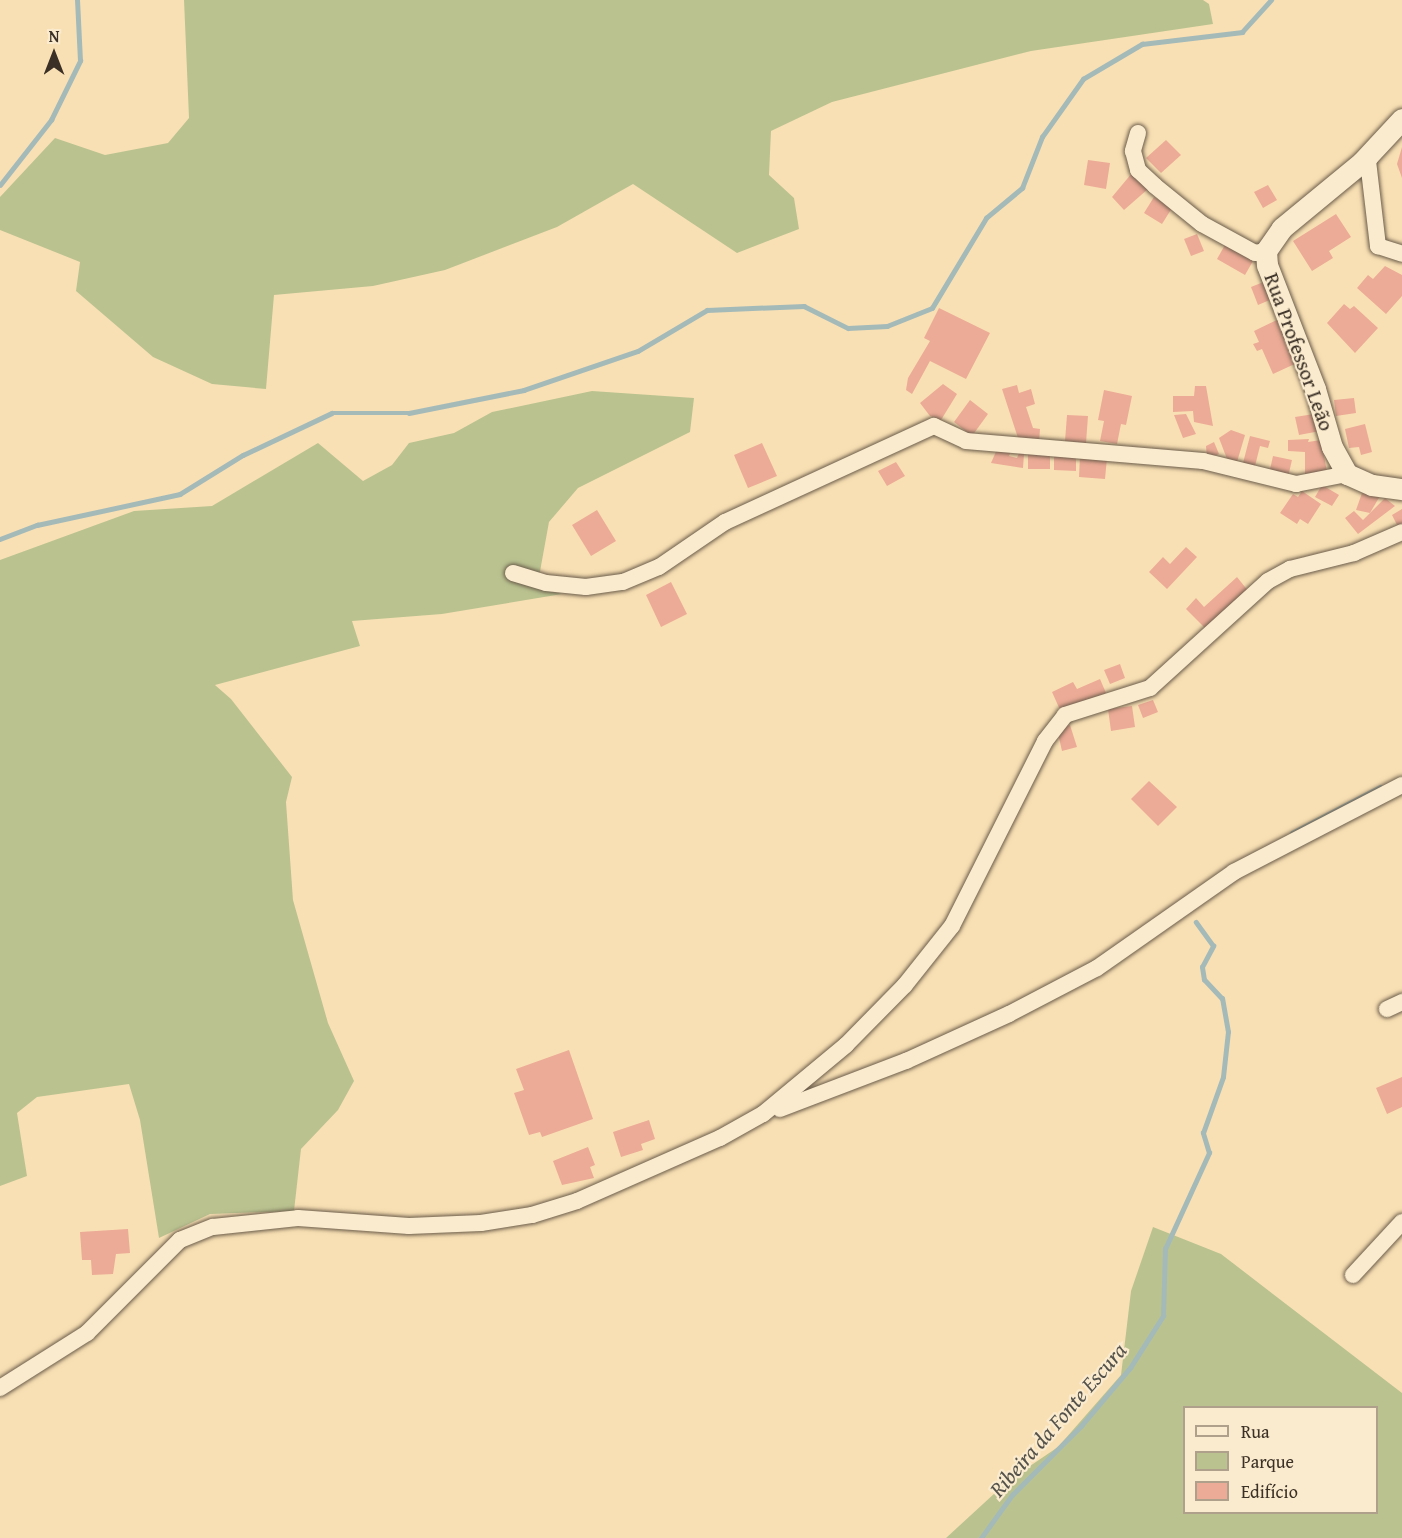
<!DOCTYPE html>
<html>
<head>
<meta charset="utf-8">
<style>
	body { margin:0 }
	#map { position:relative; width:1402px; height:1538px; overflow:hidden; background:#f9e0b4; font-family:"Gentium Book Plus",serif }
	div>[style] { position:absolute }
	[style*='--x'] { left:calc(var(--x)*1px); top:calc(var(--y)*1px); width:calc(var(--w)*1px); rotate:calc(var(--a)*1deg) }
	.green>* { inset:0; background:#bac390 }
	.stream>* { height:4.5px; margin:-2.25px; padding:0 2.25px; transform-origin:2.25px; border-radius:2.25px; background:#a4bab9 }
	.building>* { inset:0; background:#ecab96 }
	.roads { filter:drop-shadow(0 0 2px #6a5c4a) drop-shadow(0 0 2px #6a5c4a) }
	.minor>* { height:16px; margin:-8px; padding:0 8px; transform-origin:8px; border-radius:8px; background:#fbebce }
	.tertiary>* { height:21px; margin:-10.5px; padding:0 10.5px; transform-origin:10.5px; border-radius:10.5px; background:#fbebce }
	span { translate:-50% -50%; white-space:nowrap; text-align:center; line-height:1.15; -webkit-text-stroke:4.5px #fbebce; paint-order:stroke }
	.street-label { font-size:21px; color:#3a3026 }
	.water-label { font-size:22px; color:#54524b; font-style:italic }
	.legend { position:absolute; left:1183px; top:1406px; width:195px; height:108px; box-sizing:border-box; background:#fbebce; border:2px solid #aea08b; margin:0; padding:8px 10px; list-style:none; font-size:18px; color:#3a3026 }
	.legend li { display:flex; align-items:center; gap:12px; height:30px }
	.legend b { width:30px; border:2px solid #aea08b }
	.north { position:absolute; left:24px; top:24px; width:60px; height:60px; -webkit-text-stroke:4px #fbebce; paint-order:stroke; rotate:0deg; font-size:16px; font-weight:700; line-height:24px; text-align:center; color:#3a3026 }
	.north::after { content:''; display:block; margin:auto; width:21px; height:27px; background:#3a3026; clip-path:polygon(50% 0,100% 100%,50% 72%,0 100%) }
</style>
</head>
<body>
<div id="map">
	<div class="green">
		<i style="clip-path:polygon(184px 0,1203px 0,1209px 4px,1213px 24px,1031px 51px,832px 102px,771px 131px,769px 175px,794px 198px,799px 229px,737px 253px,633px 184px,557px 227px,445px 270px,373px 286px,274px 295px,266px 389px,212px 384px,153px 357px,76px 291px,80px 262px,0 230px,0 197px,55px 138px,105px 155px,168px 143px,189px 118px)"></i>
		<i style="clip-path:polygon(592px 391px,694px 398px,690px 432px,578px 488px,549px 522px,537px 588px,562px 594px,442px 614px,352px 621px,360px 646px,215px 685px,231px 699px,292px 777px,286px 802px,293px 900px,328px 1023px,354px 1081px,338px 1110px,301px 1149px,294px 1211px,210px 1214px,159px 1238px,140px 1120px,129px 1084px,37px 1097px,17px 1113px,27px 1176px,0 1186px,0 560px,134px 511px,212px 506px,318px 443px,363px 481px,392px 465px,409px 443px,454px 433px,492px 412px)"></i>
		<i style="clip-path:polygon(evenodd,1153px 1227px,1221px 1254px,1402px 1393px,1402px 1538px,946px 1538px,1008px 1481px,1058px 1447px,1121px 1375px,1131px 1291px,1153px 1227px,1184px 1408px,1376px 1408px,1376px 1512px,1184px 1512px,1184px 1408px)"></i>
	</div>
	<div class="stream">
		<i style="--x:0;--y:185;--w:83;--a:-51.9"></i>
		<i style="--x:51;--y:120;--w:66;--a:-63.8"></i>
		<i style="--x:80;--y:61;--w:61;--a:-92.8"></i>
		<i style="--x:0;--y:539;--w:40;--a:-21"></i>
		<i style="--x:37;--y:525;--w:146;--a:-12.2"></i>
		<i style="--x:180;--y:494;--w:74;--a:-31.8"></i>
		<i style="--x:243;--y:455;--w:98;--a:-25.3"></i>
		<i style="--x:332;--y:413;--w:77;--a:0"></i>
		<i style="--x:409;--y:413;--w:117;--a:-11.3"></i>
		<i style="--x:524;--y:390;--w:120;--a:-18.9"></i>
		<i style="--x:638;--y:351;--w:80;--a:-30.7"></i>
		<i style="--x:707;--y:310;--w:97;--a:-2.4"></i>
		<i style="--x:804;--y:306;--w:49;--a:26.6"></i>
		<i style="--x:848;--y:328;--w:39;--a:-3"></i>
		<i style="--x:887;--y:326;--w:48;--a:-21.8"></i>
		<i style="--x:932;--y:308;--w:105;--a:-59"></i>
		<i style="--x:986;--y:218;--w:47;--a:-39.8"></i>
		<i style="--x:1022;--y:188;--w:55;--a:-68.6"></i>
		<i style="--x:1042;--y:137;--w:71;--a:-54.7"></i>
		<i style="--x:1083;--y:79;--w:69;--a:-30.7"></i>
		<i style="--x:1142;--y:44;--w:101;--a:-6.8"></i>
		<i style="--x:1242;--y:32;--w:43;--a:-47.8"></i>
		<i style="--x:1292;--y:833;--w:99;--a:-27.6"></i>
		<i style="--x:981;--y:1538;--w:53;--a:-54.2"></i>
		<i style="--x:1012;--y:1495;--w:98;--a:-45"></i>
		<i style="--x:1081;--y:1426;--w:76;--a:-49.8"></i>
		<i style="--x:1130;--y:1368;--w:62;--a:-57.6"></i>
		<i style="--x:1163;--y:1316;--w:67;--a:-88.3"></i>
		<i style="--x:1165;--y:1249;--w:106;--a:-65.4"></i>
		<i style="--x:1209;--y:1153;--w:21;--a:-107"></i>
		<i style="--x:1203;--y:1133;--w:59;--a:-70.3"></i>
		<i style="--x:1223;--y:1077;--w:45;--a:-83.7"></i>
		<i style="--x:1228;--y:1032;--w:34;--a:-100"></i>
		<i style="--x:1222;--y:999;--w:26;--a:-133"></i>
		<i style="--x:1204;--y:980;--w:13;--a:-99"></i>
		<i style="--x:1202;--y:967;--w:24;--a:-62"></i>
		<i style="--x:1213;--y:946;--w:29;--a:-126"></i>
	</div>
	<div class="building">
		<i style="clip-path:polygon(1166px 140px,1181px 155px,1161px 173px,1146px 158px)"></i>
		<i style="clip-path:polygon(1402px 147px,1402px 178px,1397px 164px)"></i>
		<i style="clip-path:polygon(1088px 160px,1110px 163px,1106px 189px,1084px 185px)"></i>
		<i style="clip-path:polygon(1132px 173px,1148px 189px,1124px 210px,1112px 197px)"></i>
		<i style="clip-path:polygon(1268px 185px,1277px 200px,1263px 208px,1254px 192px)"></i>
		<i style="clip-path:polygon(1154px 197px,1172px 208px,1162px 224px,1144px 213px)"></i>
		<i style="clip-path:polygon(1336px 214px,1351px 237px,1329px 251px,1333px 258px,1312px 271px,1293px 241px)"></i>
		<i style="clip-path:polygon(1197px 234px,1204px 251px,1191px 256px,1184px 239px)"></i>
		<i style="clip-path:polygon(1225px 245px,1253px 261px,1245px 275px,1217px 259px)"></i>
		<i style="clip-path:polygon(1385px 266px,1402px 275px,1402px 296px,1386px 314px,1357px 288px,1368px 275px,1373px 279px)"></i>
		<i style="clip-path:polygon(1266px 281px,1272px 299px,1258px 305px,1251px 287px)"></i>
		<i style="clip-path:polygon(1344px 304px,1350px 309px,1354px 306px,1378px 328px,1355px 353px,1327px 323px)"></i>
		<i style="clip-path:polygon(939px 308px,990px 333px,966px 379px,930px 361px,912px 394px,906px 390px,908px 378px,930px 341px,924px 338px)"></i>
		<i style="clip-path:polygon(1279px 319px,1299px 362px,1273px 374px,1262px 349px,1257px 351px,1253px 344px,1259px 342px,1254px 331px)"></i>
		<i style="clip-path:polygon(943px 384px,957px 394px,941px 420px,930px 416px,920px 403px)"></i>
		<i style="clip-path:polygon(1017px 385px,1019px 393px,1031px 389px,1035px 404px,1026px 407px,1033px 428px,1040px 429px,1039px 443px,1019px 441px,1002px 389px)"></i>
		<i style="clip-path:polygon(1195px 386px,1206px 386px,1213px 426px,1194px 422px,1193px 411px,1173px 412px,1173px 396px,1194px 396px)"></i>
		<i style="clip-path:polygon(1104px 390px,1132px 396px,1126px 425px,1121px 424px,1117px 444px,1100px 441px,1104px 421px,1098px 420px)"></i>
		<i style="clip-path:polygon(1354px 398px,1356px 413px,1336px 416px,1334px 400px)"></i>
		<i style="clip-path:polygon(970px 400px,988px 414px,972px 436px,954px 422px)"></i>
		<i style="clip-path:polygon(1186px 414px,1196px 434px,1183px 438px,1174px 415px)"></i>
		<i style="clip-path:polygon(1314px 414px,1320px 431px,1299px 435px,1295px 417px)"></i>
		<i style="clip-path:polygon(1067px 415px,1088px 416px,1086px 443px,1065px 441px)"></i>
		<i style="clip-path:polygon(1365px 424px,1372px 452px,1361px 455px,1359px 447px,1349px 448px,1345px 429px)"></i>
		<i style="clip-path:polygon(1231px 430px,1245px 435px,1237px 462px,1227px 459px,1219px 438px)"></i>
		<i style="clip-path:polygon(1250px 436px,1270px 441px,1268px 448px,1260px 446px,1255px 466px,1243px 463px)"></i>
		<i style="clip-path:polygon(1309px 439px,1308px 442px,1321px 440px,1327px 472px,1305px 474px,1305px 452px,1288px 451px,1288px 440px)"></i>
		<i style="clip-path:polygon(1214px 442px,1219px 454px,1207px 459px,1206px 446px)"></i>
		<i style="clip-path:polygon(762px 443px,777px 476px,748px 488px,734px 455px)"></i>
		<i style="clip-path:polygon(998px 447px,1011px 451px,1009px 456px,1017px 458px,1019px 453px,1024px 454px,1023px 468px,991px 463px)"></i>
		<i style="clip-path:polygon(1028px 454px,1050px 454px,1050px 469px,1028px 469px)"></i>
		<i style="clip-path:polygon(1054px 454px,1076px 455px,1076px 471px,1054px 470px)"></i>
		<i style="clip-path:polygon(1080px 456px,1107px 458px,1105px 479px,1079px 477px)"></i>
		<i style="clip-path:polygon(1273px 456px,1292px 460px,1288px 477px,1269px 474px)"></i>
		<i style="clip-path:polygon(896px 462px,905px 476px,887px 486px,878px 471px)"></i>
		<i style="clip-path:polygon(1322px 485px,1339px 495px,1332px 506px,1315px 497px)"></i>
		<i style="clip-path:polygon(1302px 491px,1321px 504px,1308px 524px,1300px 519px,1297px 524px,1280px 513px,1293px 494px,1298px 497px)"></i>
		<i style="clip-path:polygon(1362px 493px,1380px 496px,1370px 513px,1356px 510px)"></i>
		<i style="clip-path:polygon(1385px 498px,1395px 506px,1358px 534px,1345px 518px,1354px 511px,1363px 520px)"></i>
		<i style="clip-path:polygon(1402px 509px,1402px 529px,1400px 531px,1392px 515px)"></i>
		<i style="clip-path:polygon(597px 510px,616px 541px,591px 556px,572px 525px)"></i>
		<i style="clip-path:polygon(1186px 547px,1197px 557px,1167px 589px,1149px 572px,1163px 557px,1170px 564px)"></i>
		<i style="clip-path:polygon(1237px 577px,1249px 592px,1207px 630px,1186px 609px,1196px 598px,1204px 607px)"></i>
		<i style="clip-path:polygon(671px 582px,687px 614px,661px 627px,646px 595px)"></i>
		<i style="clip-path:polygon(1120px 664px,1125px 678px,1110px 684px,1104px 670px)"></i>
		<i style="clip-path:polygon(1100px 679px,1106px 693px,1061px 712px,1052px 692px,1073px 682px,1077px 689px)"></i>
		<i style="clip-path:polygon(1153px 700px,1158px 712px,1143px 718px,1138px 705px)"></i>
		<i style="clip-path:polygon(1132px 706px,1135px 727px,1111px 731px,1108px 709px)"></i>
		<i style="clip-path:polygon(1070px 725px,1077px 747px,1062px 751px,1057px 729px)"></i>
		<i style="clip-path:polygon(1149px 781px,1177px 807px,1158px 826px,1131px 799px)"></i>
		<i style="clip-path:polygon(569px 1050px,593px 1119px,542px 1137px,540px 1132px,529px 1135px,514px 1093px,524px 1090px,516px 1069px)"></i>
		<i style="clip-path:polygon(1402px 1077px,1402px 1107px,1387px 1114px,1376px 1088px)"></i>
		<i style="clip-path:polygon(649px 1120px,655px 1139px,641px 1144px,643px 1150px,621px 1157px,613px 1132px)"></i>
		<i style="clip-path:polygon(588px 1147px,595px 1165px,590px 1167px,594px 1178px,562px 1185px,553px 1161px)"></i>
		<i style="clip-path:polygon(128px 1229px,130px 1253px,116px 1254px,113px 1274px,92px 1275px,91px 1260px,82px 1260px,80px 1232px)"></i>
	</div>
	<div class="roads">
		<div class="minor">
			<i style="--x:1138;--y:133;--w:19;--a:106"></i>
			<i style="--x:1133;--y:151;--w:20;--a:75"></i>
			<i style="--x:1138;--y:170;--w:23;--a:43"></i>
			<i style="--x:1155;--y:186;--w:60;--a:39"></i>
			<i style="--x:1202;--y:224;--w:60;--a:28.7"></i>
			<i style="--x:1255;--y:253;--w:11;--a:-10"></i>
			<i style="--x:1375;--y:150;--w:13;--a:122"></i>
			<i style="--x:1368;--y:161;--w:86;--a:83.3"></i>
			<i style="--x:1378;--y:246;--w:25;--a:18"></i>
			<i style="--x:513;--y:573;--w:34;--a:17"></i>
			<i style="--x:546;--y:583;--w:40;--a:5.7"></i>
			<i style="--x:586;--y:587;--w:37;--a:-8"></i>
			<i style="--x:623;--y:582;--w:39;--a:-23"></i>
			<i style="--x:659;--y:567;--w:80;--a:-34.3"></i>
			<i style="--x:725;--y:522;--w:230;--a:-24.7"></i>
			<i style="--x:934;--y:426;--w:35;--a:25"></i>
			<i style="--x:966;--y:441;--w:238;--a:4.8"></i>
			<i style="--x:1203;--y:461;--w:96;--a:13.9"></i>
			<i style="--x:1296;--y:484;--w:52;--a:-11.1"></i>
			<i style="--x:1387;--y:1009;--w:17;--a:-25"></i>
			<i style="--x:780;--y:1109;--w:135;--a:-20.9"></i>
			<i style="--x:906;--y:1061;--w:113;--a:-24.5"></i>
			<i style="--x:1009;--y:1014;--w:99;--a:-27.6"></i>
			<i style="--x:1097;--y:968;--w:167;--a:-35"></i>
			<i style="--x:1234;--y:872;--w:189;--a:-27.4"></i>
			<i style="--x:1353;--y:1275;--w:72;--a:-47.2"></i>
			<i style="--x:0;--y:1388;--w:103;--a:-32.3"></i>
			<i style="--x:87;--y:1333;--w:132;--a:-45"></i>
			<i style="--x:180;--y:1240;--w:35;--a:-22"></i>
			<i style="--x:213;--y:1227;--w:85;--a:-6"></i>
			<i style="--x:298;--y:1218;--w:111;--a:4.1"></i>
			<i style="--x:409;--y:1226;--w:72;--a:-2.4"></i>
			<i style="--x:481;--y:1223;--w:52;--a:-8.9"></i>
			<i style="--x:532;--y:1215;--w:47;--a:-17.3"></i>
			<i style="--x:577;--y:1201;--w:156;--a:-23.8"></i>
			<i style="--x:720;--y:1138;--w:49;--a:-29.2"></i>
			<i style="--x:763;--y:1114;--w:108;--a:-39.7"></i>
			<i style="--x:846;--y:1045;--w:84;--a:-45.5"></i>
			<i style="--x:905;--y:985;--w:75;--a:-51.5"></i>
			<i style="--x:952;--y:926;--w:207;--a:-63.3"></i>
			<i style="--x:1045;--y:741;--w:33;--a:-52"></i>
			<i style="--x:1065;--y:715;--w:89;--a:-17.6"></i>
			<i style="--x:1150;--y:688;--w:159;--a:-42.2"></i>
			<i style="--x:1268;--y:581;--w:25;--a:-29"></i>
			<i style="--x:1290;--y:569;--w:66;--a:-14"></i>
			<i style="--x:1354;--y:553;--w:52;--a:-23.6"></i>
		</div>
		<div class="tertiary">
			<i style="--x:1402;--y:119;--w:59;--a:132.9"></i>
			<i style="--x:1362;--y:162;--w:104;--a:140.5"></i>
			<i style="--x:1282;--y:228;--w:28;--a:125"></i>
			<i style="--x:1266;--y:251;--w:14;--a:86"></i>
			<i style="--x:1267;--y:265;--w:133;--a:68.8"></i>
			<i style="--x:1315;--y:389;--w:60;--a:73.7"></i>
			<i style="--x:1332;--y:447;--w:31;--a:61"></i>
			<i style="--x:1347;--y:474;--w:27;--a:24"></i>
			<i style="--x:1372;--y:485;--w:30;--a:8"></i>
		</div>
	</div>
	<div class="street-label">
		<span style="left:1299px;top:352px;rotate:70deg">Rua Professor Leão</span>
	</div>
	<div class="water-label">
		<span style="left:1058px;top:1420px;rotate:-49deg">Ribeira da Fonte Escura</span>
	</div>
	<ul class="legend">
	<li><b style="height:8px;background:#fbebce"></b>Rua</li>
	<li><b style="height:16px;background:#bac390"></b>Parque</li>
	<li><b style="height:16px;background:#ecab96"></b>Edifício</li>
	</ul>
	<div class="north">N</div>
</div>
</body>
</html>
